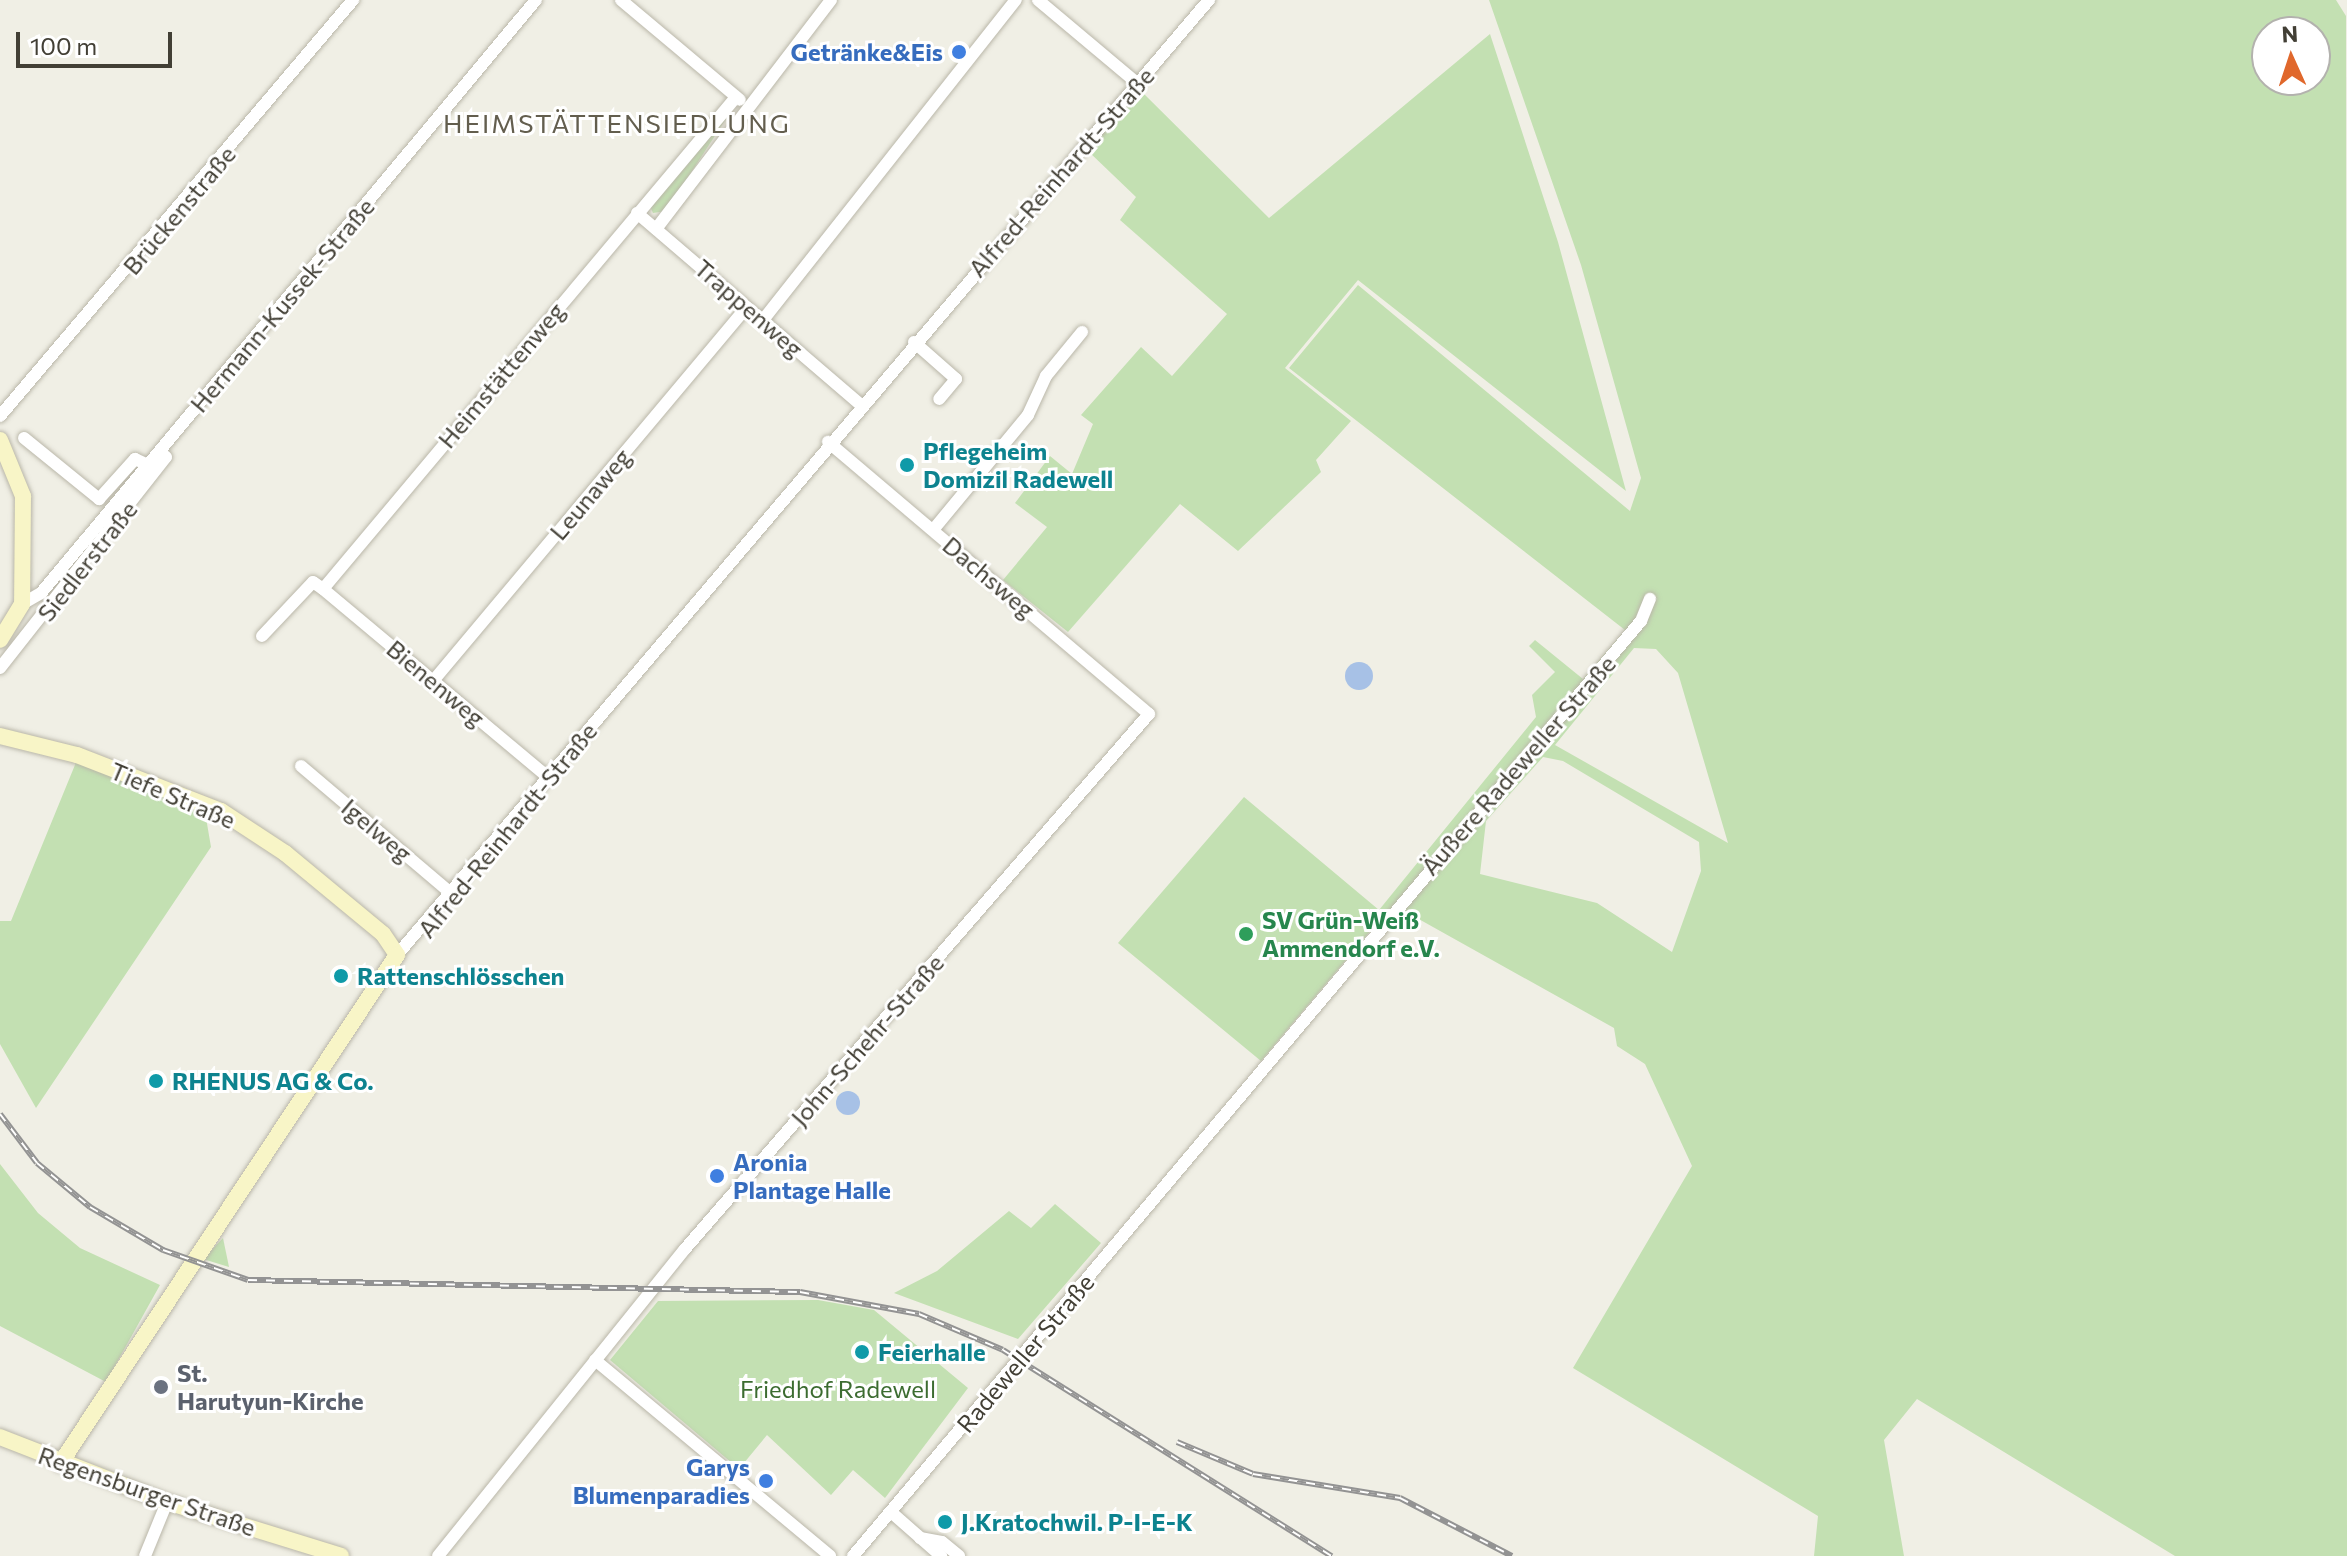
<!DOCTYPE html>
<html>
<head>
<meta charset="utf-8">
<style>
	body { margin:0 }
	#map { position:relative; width:2347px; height:1556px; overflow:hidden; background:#f0efe5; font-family:Commissioner,sans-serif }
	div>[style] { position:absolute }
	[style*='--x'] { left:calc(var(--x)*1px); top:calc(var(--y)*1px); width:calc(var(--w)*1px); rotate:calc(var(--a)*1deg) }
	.green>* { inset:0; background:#c3e0b2 }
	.water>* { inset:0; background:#a7c1e6 }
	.round { border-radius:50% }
	.roads { filter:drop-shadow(0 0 2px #bab7a9) drop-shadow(0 0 2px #bab7a9) }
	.street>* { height:12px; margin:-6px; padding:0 6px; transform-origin:6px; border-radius:6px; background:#fff }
	.secondary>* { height:16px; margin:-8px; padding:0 8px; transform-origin:8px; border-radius:8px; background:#f8f5c7 }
	.rail>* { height:6px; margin-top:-3px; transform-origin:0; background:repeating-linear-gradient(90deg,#fff 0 9px,#939393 0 18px); box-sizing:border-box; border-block:2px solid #939393 }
	.dots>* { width:22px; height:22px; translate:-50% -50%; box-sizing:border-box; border:4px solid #fff; border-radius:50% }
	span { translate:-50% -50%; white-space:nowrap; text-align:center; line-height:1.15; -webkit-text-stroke:6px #fff; paint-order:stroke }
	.shop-label { font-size:24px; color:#366cbe; font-weight:700 }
	.right { translate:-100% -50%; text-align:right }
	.left { translate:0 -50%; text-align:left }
	.street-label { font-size:24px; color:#423f35 }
	.culture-label { font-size:24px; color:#0d838f; font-weight:700 }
	.leisure-label { font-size:24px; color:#27864d; font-weight:700 }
	.worship-label { font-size:24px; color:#5b616d; font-weight:700 }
	.park-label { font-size:24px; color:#3c6c30 }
	.neighbourhood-label { font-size:26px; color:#635e4e; letter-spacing:2px }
	.north { position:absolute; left:2251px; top:16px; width:80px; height:80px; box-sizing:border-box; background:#fff; border:2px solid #b3b2ae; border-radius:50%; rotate:357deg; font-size:22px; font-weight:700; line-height:32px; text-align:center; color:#423f35 }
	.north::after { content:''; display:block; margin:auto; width:28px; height:36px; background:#e0682c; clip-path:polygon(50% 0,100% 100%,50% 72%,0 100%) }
	.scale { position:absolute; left:16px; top:32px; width:156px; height:36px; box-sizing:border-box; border:4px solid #423f35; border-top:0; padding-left:10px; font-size:24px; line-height:28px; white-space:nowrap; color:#423f35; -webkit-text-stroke:6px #fff; paint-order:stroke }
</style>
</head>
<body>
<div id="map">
	<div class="green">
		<i style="clip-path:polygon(evenodd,1489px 0,2336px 0,2346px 16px,2347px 1556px,2175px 1556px,1917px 1399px,1884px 1440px,1904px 1556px,1814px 1556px,1818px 1516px,1573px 1368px,1692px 1166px,1645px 1064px,1617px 1046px,1614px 1028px,1399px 908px,1390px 920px,1383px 916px,1261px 1061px,1118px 943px,1244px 797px,1379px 910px,1536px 717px,1532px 695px,1555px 672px,1529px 646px,1535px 640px,1583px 679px,1625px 630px,1289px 368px,1358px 285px,1630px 511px,1641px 478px,1581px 265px,1489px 0,2267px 32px,2315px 32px,2315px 80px,2267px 80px,2267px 32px,1489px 0,1634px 648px,1656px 649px,1678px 673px,1728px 843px,1555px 745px,1634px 648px,1489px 0,1543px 757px,1563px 761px,1699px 842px,1701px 871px,1672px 952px,1597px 903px,1480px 874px,1486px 821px,1543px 757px)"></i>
		<i style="clip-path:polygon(1490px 34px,1558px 242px,1626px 491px,1358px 280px,1285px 368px,1351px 421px,1316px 460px,1321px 472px,1238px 551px,1180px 504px,1068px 632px,1003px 580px,1047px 527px,1015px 503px,1050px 456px,1072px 474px,1093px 424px,1081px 415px,1141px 347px,1172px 376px,1227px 314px,1120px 220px,1136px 197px,1088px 151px,1141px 91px,1269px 218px)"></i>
		<i style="clip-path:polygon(733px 108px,666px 211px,653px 213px,650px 206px)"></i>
		<i style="clip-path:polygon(77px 760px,204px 806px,211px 847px,36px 1108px,0 1044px,0 921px,11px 921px)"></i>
		<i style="clip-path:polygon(0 1164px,38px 1213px,80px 1248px,160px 1285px,106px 1382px,0 1326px)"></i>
		<i style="clip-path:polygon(1055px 1204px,1101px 1243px,1018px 1339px,894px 1293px,937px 1271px,1009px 1211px,1031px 1228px)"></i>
		<i style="clip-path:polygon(223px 1238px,229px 1267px,203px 1259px)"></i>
		<i style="clip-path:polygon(818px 1300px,874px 1310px,968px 1388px,885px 1498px,853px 1470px,831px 1495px,767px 1435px,739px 1469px,610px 1360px,658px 1301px)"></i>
	</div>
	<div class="water">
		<i class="round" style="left:1345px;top:662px;width:28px;height:28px"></i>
		<i class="round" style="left:836px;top:1091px;width:24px;height:24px"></i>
	</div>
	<div class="roads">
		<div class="street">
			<i style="--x:621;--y:0;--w:155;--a:40"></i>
			<i style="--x:1038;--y:0;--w:129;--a:40"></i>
			<i style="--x:637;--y:213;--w:294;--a:40.6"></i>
			<i style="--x:656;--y:229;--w:288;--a:-52.6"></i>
			<i style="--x:763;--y:320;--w:408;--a:-51.7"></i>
			<i style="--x:914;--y:342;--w:56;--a:41.4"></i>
			<i style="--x:956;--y:379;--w:26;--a:130"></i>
			<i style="--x:0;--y:416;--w:546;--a:-49.68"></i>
			<i style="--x:24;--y:438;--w:97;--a:39.1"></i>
			<i style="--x:99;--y:499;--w:54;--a:-48"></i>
			<i style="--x:135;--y:459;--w:14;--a:25"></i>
			<i style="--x:933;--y:530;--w:149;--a:-50.4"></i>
			<i style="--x:1028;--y:415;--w:43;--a:-65.2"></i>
			<i style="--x:1046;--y:376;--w:57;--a:-50.7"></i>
			<i style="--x:323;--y:589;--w:293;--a:39.9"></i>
			<i style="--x:22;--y:604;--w:22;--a:-30"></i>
			<i style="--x:41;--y:593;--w:772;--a:-50.15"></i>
			<i style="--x:262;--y:636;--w:74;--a:-46.6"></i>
			<i style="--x:313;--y:582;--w:12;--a:35"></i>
			<i style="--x:323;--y:589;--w:642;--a:-49.99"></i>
			<i style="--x:0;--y:668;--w:268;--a:-51.8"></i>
			<i style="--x:166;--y:457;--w:8;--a:-140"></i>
			<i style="--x:433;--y:681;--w:488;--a:-50"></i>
			<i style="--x:301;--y:766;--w:199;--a:40.3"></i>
			<i style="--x:397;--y:955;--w:1254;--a:-49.63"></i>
			<i style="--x:595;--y:1360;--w:306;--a:39.8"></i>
			<i style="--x:891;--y:1512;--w:67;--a:41.3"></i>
			<i style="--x:920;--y:1538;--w:22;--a:10"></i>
			<i style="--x:942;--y:1542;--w:22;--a:39"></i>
			<i style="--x:145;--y:1556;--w:58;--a:-67.8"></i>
			<i style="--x:438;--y:1556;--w:394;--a:-51.2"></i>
			<i style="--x:685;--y:1249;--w:708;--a:-49.07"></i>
			<i style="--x:1149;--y:714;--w:421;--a:-139.7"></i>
			<i style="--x:853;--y:1556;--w:1223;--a:-49.88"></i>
			<i style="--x:1641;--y:621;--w:24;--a:-68"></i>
		</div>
		<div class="secondary">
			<i style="--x:0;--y:440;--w:61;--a:67.7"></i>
			<i style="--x:23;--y:496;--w:108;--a:90.5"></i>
			<i style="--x:22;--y:604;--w:42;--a:121.4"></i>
			<i style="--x:0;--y:736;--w:79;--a:13.9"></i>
			<i style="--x:77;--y:755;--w:155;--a:21.3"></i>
			<i style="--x:221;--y:811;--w:77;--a:33.3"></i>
			<i style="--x:285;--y:853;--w:127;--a:39.6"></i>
			<i style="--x:383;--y:934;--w:25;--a:56"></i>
			<i style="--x:397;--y:955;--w:610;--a:123.51"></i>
			<i style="--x:0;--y:1437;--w:179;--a:21.3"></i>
			<i style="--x:167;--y:1502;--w:182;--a:17.2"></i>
		</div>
	</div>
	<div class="rail">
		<i style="--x:0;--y:1114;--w:61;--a:52.9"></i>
		<i style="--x:37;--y:1163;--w:69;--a:39.7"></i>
		<i style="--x:90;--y:1207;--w:85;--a:30.5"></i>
		<i style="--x:163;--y:1250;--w:90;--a:19.4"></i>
		<i style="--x:248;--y:1280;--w:552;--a:1.25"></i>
		<i style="--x:800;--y:1292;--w:121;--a:10.5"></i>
		<i style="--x:919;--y:1314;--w:91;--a:23.2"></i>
		<i style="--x:1003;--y:1350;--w:388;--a:32.1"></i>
		<i style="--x:1177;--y:1442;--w:82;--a:22.8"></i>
		<i style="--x:1253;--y:1474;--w:149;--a:9.3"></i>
		<i style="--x:1400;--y:1498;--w:126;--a:27.4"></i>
	</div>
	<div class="dots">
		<i style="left:959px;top:52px;background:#3f7fe0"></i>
		<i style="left:907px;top:465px;background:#0f9aa8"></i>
		<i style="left:1246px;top:934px;background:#2e9e5b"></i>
		<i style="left:341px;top:976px;background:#0f9aa8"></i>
		<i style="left:156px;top:1081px;background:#0f9aa8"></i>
		<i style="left:717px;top:1176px;background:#3f7fe0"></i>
		<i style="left:862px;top:1352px;background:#0f9aa8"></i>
		<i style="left:161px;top:1387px;background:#6b7280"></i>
		<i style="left:766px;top:1481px;background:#3f7fe0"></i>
		<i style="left:945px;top:1522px;background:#0f9aa8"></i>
	</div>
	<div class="shop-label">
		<span class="right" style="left:943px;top:52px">Getränke&amp;Eis</span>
		<span class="left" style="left:733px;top:1176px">Aronia<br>Plantage Halle</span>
		<span class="right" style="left:750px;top:1481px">Garys<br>Blumenparadies</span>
	</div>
	<div class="street-label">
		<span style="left:1061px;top:172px;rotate:-49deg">Alfred-Reinhardt-Straße</span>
		<span style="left:179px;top:210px;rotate:-50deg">Brückenstraße</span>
		<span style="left:282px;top:305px;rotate:-50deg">Hermann-Kussek-Straße</span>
		<span style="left:749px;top:308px;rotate:41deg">Trappenweg</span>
		<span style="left:501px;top:375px;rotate:-50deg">Heimstättenweg</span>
		<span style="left:590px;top:494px;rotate:-50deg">Leunaweg</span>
		<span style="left:87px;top:561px;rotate:-52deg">Siedlerstraße</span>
		<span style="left:989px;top:577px;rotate:40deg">Dachsweg</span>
		<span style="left:436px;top:683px;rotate:40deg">Bienenweg</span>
		<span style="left:1518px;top:765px;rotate:-49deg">Äußere Radeweller Straße</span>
		<span style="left:173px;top:795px;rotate:23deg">Tiefe Straße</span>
		<span style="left:377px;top:830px;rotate:40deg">Igelweg</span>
		<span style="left:507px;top:830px;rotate:-51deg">Alfred-Reinhardt-Straße</span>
		<span style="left:867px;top:1040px;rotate:-49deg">John-Schehr-Straße</span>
		<span style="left:1025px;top:1353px;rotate:-50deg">Radeweller Straße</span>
		<span style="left:147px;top:1491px;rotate:19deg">Regensburger Straße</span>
	</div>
	<div class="culture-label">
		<span class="left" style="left:923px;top:465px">Pflegeheim<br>Domizil Radewell</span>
		<span class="left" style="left:357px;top:976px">Rattenschlösschen</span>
		<span class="left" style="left:172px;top:1081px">RHENUS AG &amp; Co.</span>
		<span class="left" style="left:878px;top:1352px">Feierhalle</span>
		<span class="left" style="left:961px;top:1522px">J.Kratochwil. P-I-E-K</span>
	</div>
	<div class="leisure-label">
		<span class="left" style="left:1262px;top:934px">SV Grün-Weiß<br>Ammendorf e.V.</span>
	</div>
	<div class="worship-label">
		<span class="left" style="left:177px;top:1387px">St.<br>Harutyun-Kirche</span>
	</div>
	<div class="park-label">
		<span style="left:838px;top:1389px">Friedhof Radewell</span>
	</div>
	<div class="neighbourhood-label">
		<span style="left:617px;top:123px">HEIMSTÄTTENSIEDLUNG</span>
	</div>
	<div class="north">N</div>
	<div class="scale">100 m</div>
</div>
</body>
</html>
